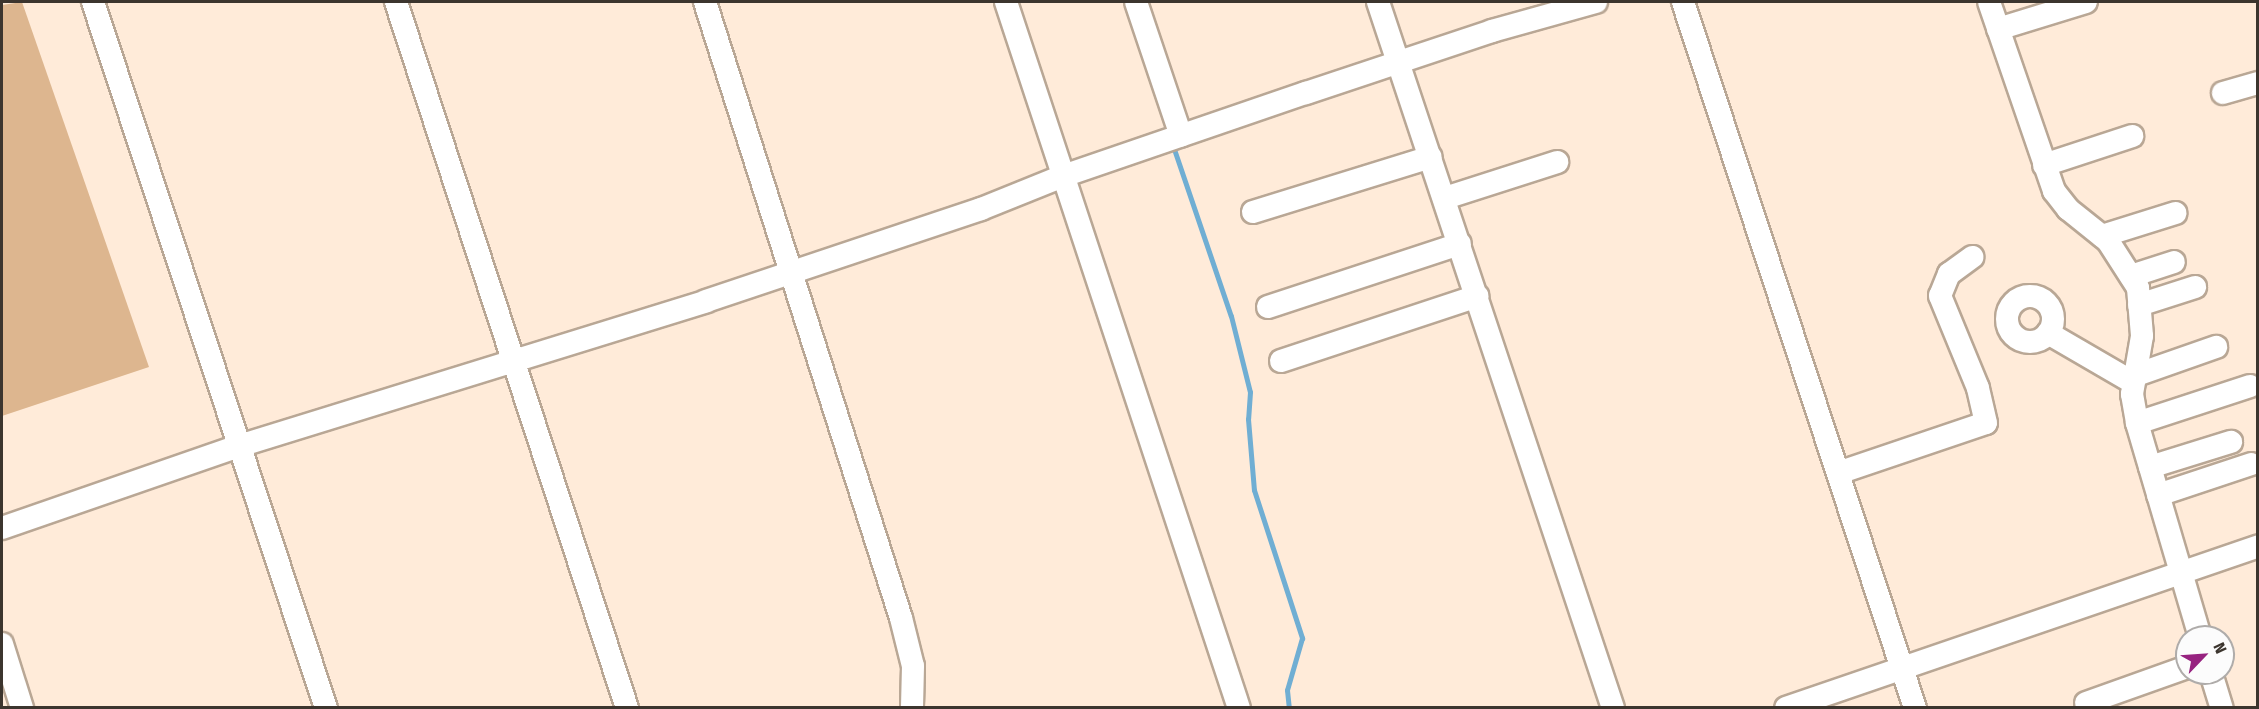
<!DOCTYPE html>
<html>
<head>
<meta charset="utf-8">
<style>
  body { margin:0 }
  #map { position:relative; width:2259px; height:709px; overflow:hidden; background:#ffebd9; font-family:"Fira Sans Condensed",sans-serif }
  div>[style] { position:absolute }
  [style*='--x'] { left:calc(var(--x)*1px); top:calc(var(--y)*1px); width:calc(var(--w)*1px); rotate:calc(var(--a)*1deg) }
  .green>* { inset:0; background:#ddb68f }
  .stream>* { height:5px; margin:-2.5px; padding:0 2.5px; transform-origin:2.5px; border-radius:2.5px; background:#70aed3 }
  .roads { filter:drop-shadow(2px 0 #b9a795) drop-shadow(-2px 0 #b9a795) drop-shadow(0 2px #b9a795) drop-shadow(0 -2px #b9a795) }
  .minor>* { height:22px; margin:-11px; padding:0 11px; transform-origin:11px; border-radius:11px; background:#fff }
  .minor>.ring { margin:-11px; padding:0; box-sizing:content-box; background:none; border:22px solid #fff; border-radius:50% }
  span { translate:-50% -50%; white-space:nowrap; text-align:center; line-height:1.15; -webkit-text-stroke:6px #fcfcfc; paint-order:stroke }
  .frame { position:absolute; inset:0; border:3px solid #3c352e; pointer-events:none }
  .north { position:absolute; left:2175px; top:625px; width:60px; height:60px; box-sizing:border-box; background:#fcfcfc; border:2px solid #afacaa; border-radius:50%; rotate:65deg; font-size:16px; font-weight:700; line-height:24px; text-align:center; color:#3c352e }
  .north::after { content:''; display:block; margin:auto; width:21px; height:27px; background:#972380; clip-path:polygon(50% 0,100% 100%,50% 72%,0 100%) }
</style>
</head>
<body>
<div id="map">
  <div class="green">
    <i style="clip-path:polygon(22px 2px,149px 367px,2px 416px,2px 5px)"></i>
  </div>
  <div class="stream">
    <i style="--x:1174;--y:149;--w:176;--a:71.2"></i>
    <i style="--x:1231;--y:316;--w:78;--a:76"></i>
    <i style="--x:1250;--y:392;--w:27;--a:94"></i>
    <i style="--x:1248;--y:419;--w:71;--a:85.2"></i>
    <i style="--x:1254;--y:490;--w:156;--a:72"></i>
    <i style="--x:1302;--y:638;--w:54;--a:106.1"></i>
    <i style="--x:1287;--y:690;--w:18;--a:84"></i>
  </div>
  <div class="roads">
    <div class="minor">
      <i style="--x:93;--y:2;--w:743;--a:71.74"></i>
      <i style="--x:396;--y:2;--w:743;--a:71.88"></i>
      <i style="--x:705;--y:2;--w:646;--a:72.35"></i>
      <i style="--x:901;--y:618;--w:49;--a:76"></i>
      <i style="--x:913;--y:666;--w:42;--a:91.4"></i>
      <i style="--x:1006;--y:2;--w:743;--a:71.74"></i>
      <i style="--x:1136;--y:2;--w:141;--a:71.4"></i>
      <i style="--x:1378;--y:2;--w:744;--a:71.59"></i>
      <i style="--x:1683;--y:2;--w:743;--a:71.81"></i>
      <i style="--x:1989;--y:2;--w:200;--a:71"></i>
      <i style="--x:2054;--y:191;--w:23;--a:52"></i>
      <i style="--x:2068;--y:209;--w:51;--a:38.7"></i>
      <i style="--x:2108;--y:241;--w:56;--a:57.4"></i>
      <i style="--x:2138;--y:288;--w:48;--a:85.2"></i>
      <i style="--x:2142;--y:336;--w:59;--a:99.8"></i>
      <i style="--x:2132;--y:394;--w:29;--a:80"></i>
      <i style="--x:2137;--y:423;--w:223;--a:73.6"></i>
      <i style="--x:1998;--y:29;--w:92;--a:-17.1"></i>
      <i style="--x:2223;--y:93;--w:36;--a:-16"></i>
      <i style="--x:2044;--y:165;--w:93;--a:-18.2"></i>
      <i style="--x:1445;--y:198;--w:118;--a:-17.8"></i>
      <i style="--x:1253;--y:212;--w:186;--a:-17.2"></i>
      <i style="--x:2102;--y:236;--w:77;--a:-17.3"></i>
      <i style="--x:2131;--y:276;--w:45;--a:-18"></i>
      <i class="ring" style="left:2007px;top:296px;width:24px;height:24px"></i>
      <i style="--x:2139;--y:305;--w:59;--a:-17.8"></i>
      <i style="--x:1268;--y:307;--w:202;--a:-18.2"></i>
      <i style="--x:2048;--y:333;--w:99;--a:30.2"></i>
      <i style="--x:1281;--y:361;--w:207;--a:-18.3"></i>
      <i style="--x:2136;--y:375;--w:85;--a:-19.3"></i>
      <i style="--x:2137;--y:423;--w:119;--a:-18.1"></i>
      <i style="--x:2150;--y:467;--w:85;--a:-17.2"></i>
      <i style="--x:1838;--y:473;--w:156;--a:-18.7"></i>
      <i style="--x:1986;--y:423;--w:36;--a:-103"></i>
      <i style="--x:1978;--y:388;--w:100;--a:-112.4"></i>
      <i style="--x:1940;--y:296;--w:24;--a:-68"></i>
      <i style="--x:1949;--y:274;--w:29;--a:-36"></i>
      <i style="--x:2158;--y:495;--w:98;--a:-18.4"></i>
      <i style="--x:2;--y:528;--w:251;--a:-19.1"></i>
      <i style="--x:239;--y:446;--w:489;--a:-17.2"></i>
      <i style="--x:706;--y:301;--w:290;--a:-18.5"></i>
      <i style="--x:981;--y:209;--w:88;--a:-21.9"></i>
      <i style="--x:1063;--y:176;--w:257;--a:-18.9"></i>
      <i style="--x:1306;--y:93;--w:196;--a:-18.4"></i>
      <i style="--x:1492;--y:31;--w:108;--a:-15.6"></i>
      <i style="--x:2;--y:644;--w:67;--a:72.6"></i>
      <i style="--x:2211;--y:673;--w:37;--a:73"></i>
      <i style="--x:2086;--y:703;--w:107;--a:-19.6"></i>
      <i style="--x:1786;--y:708;--w:499;--a:-18.9"></i>
    </div>
  </div>
  <div class="frame"></div>
  <div class="north">N</div>
</div>
</body>
</html>
